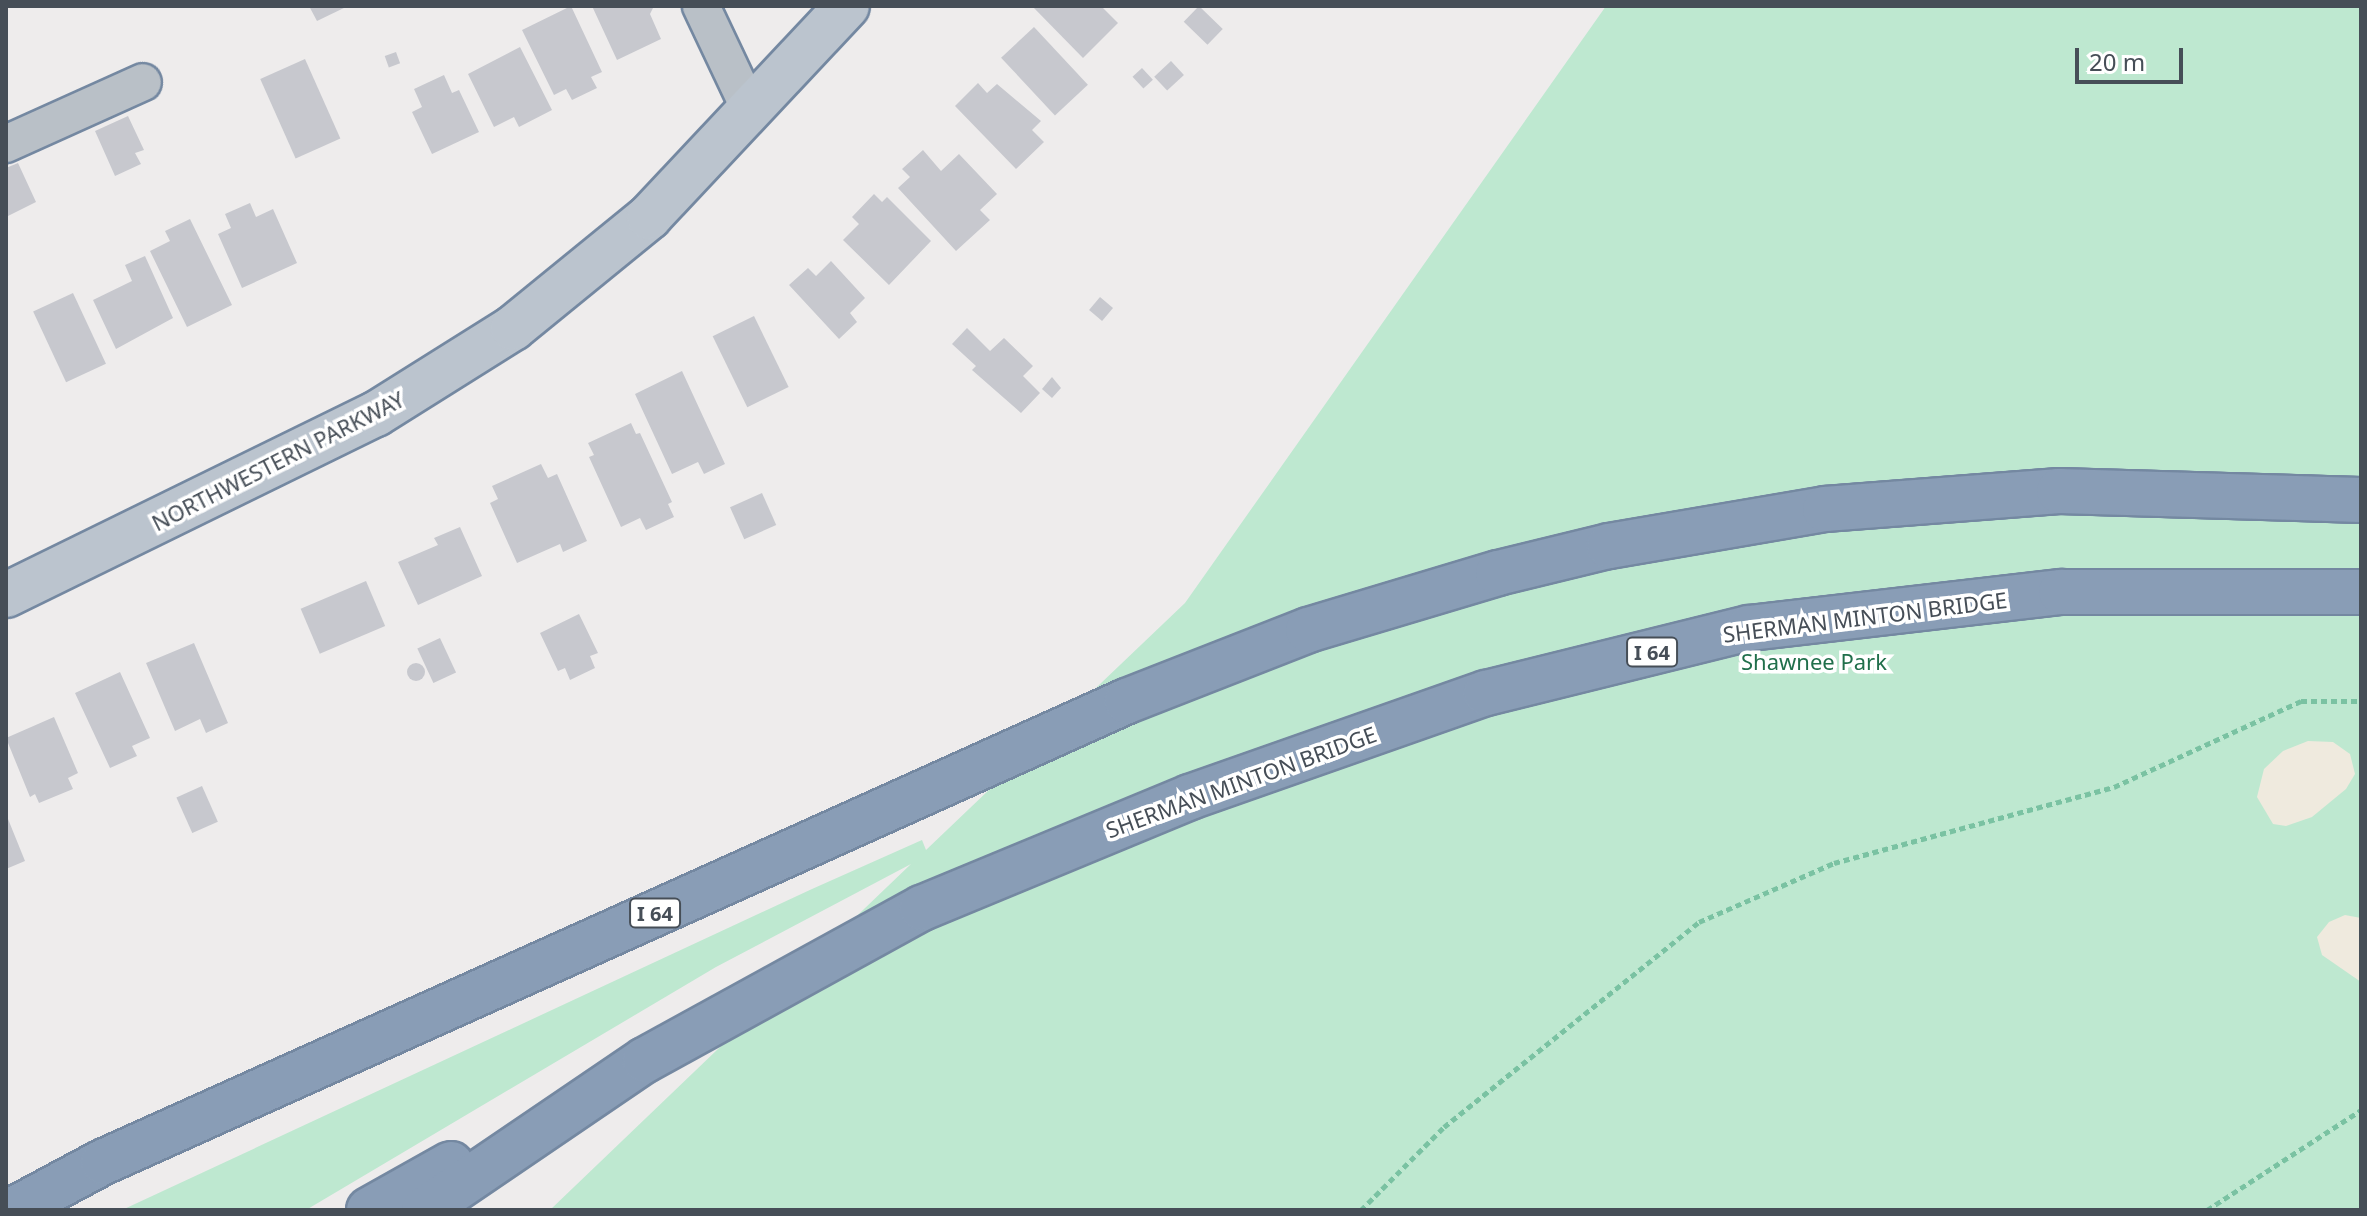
<!DOCTYPE html>
<html>
<head>
<meta charset="utf-8">
<style>
  body { margin:0 }
  #map { position:relative; width:2367px; height:1216px; overflow:hidden; background:#eeecec; font-family:"Noto Sans",sans-serif }
  div>[style] { position:absolute }
  [style*='--x'] { left:calc(var(--x)*1px); top:calc(var(--y)*1px); width:calc(var(--w)*1px); rotate:calc(var(--a)*1deg) }
  .green>* { inset:0; background:#bee8d0 }
  .sand>* { inset:0; background:#efeade }
  .building>* { inset:0; background:#c7c8ce; transform-origin:0 0 }
  .round { border-radius:50% }
  .path>* { height:5px; margin-top:-2.5px; transform-origin:0; background:repeating-linear-gradient(90deg,#7ac2a2 0 6px,transparent 0 10px) }
  .roads { filter:drop-shadow(2px 0 #7488a1) drop-shadow(-2px 0 #7488a1) drop-shadow(0 2px #7488a1) drop-shadow(0 -2px #7488a1) }
  .street>* { height:36px; margin:-18px; padding:0 18px; transform-origin:18px; border-radius:18px; background:#b9c0c7 }
  .secondary>* { height:44px; margin:-22px; padding:0 22px; transform-origin:22px; border-radius:22px; background:#bbc4ce }
  .highway>* { height:44px; margin:-22px; padding:0 22px; transform-origin:22px; border-radius:22px; background:#899db6 }
  span { translate:-50% -50%; white-space:nowrap; text-align:center; line-height:1.15; -webkit-text-stroke:7px #fff; paint-order:stroke }
  .shield-label span { padding:2px 6px; background:#fff; border:2px solid; border-radius:6px; -webkit-text-stroke-width:0 }
  .shield-label { font-size:20px; color:#464e57; font-weight:700 }
  .street-label { font-size:22px; color:#464e57 }
  .park-label { font-size:22px; color:#206f4b }
  .frame { position:absolute; inset:0; border:8px solid #464e57; pointer-events:none }
  .scale { position:absolute; left:2075px; top:48px; width:108px; height:36px; box-sizing:border-box; border:4px solid #464e57; border-top:0; padding-left:10px; font-size:24px; line-height:28px; white-space:nowrap; color:#464e57; -webkit-text-stroke:6px #fff; paint-order:stroke }
</style>
</head>
<body>
<div id="map">
  <div class="green">
    <i style="clip-path:polygon(1606px 6px,2361px 6px,2361px 1210px,550px 1210px,911px 864px,716px 967px,306px 1210px,122px 1210px,812px 889px,922px 840px,926px 850px,1185px 603px)"></i>
  </div>
  <div class="sand">
    <i style="clip-path:polygon(2308px 741px,2333px 742px,2350px 754px,2355px 774px,2346px 789px,2312px 817px,2286px 826px,2273px 824px,2257px 797px,2264px 769px,2283px 751px)"></i>
    <i style="clip-path:polygon(2345px 915px,2361px 918px,2361px 982px,2322px 955px,2317px 937px,2329px 922px)"></i>
  </div>
  <div class="building">
    <i style="clip-path:polygon(309px 6px,348px 6px,317px 21px)"></i>
    <i style="clip-path:polygon(571px 6px,602px 72px,591px 77px,597px 88px,572px 100px,566px 89px,554px 95px,522px 30px)"></i>
    <i style="clip-path:polygon(592px 6px,654px 6px,650px 14px,661px 39px,617px 60px)"></i>
    <i style="clip-path:polygon(1032px 6px,1101px 6px,1118px 23px,1083px 58px)"></i>
    <i style="left:1199px;top:6px;width:33px;height:22px;rotate:44deg"></i>
    <i style="left:1034px;top:27px;width:79px;height:45px;rotate:47deg"></i>
    <i style="clip-path:polygon(520px 47px,552px 110px,519px 127px,514px 117px,494px 127px,468px 74px)"></i>
    <i style="left:396px;top:52px;width:12px;height:12px;rotate:70deg"></i>
    <i style="left:305px;top:59px;width:87px;height:49px;rotate:66deg"></i>
    <i style="left:1171px;top:61px;width:19px;height:23px;rotate:47deg"></i>
    <i style="left:1142px;top:68px;width:16px;height:13px;rotate:47deg"></i>
    <i style="clip-path:polygon(444px 75px,452px 93px,459px 90px,479px 132px,432px 154px,412px 112px,422px 107px,414px 89px)"></i>
    <i style="clip-path:polygon(978px 83px,987px 93px,997px 84px,1041px 121px,1032px 130px,1044px 142px,1016px 169px,955px 106px)"></i>
    <i style="clip-path:polygon(128px 116px,144px 150px,135px 153px,141px 164px,115px 176px,95px 131px)"></i>
    <i style="clip-path:polygon(923px 150px,941px 171px,959px 154px,997px 194px,980px 210px,990px 220px,956px 251px,898px 188px,910px 177px,902px 169px)"></i>
    <i style="clip-path:polygon(18px 163px,36px 202px,6px 217px,6px 168px)"></i>
    <i style="clip-path:polygon(874px 194px,882px 202px,887px 197px,931px 241px,889px 285px,843px 240px,859px 224px,852px 217px)"></i>
    <i style="clip-path:polygon(250px 203px,256px 217px,273px 209px,297px 263px,242px 288px,218px 234px,231px 228px,225px 214px)"></i>
    <i style="clip-path:polygon(190px 219px,232px 305px,187px 327px,150px 251px,170px 241px,165px 231px)"></i>
    <i style="clip-path:polygon(145px 256px,173px 318px,116px 349px,93px 300px,132px 281px,125px 265px)"></i>
    <i style="clip-path:polygon(831px 261px,865px 298px,850px 313px,857px 322px,839px 339px,789px 285px,808px 268px,816px 276px)"></i>
    <i style="left:73px;top:293px;width:78px;height:44px;rotate:65deg"></i>
    <i style="left:1100px;top:297px;width:17px;height:17px;rotate:40deg"></i>
    <i style="left:754px;top:316px;width:79px;height:46px;rotate:64deg"></i>
    <i style="clip-path:polygon(967px 328px,990px 351px,1004px 338px,1033px 366px,1023px 376px,1040px 393px,1021px 413px,972px 370px,976px 366px,952px 344px)"></i>
    <i style="clip-path:polygon(682px 371px,725px 464px,704px 474px,698px 462px,672px 474px,635px 394px)"></i>
    <i style="clip-path:polygon(1052px 377px,1061px 388px,1052px 398px,1042px 389px)"></i>
    <i style="clip-path:polygon(631px 423px,636px 434px,640px 433px,672px 502px,668px 504px,674px 517px,646px 530px,640px 518px,621px 527px,589px 457px,594px 455px,588px 443px)"></i>
    <i style="clip-path:polygon(541px 464px,548px 478px,557px 474px,587px 541px,563px 552px,560px 544px,517px 563px,490px 503px,498px 499px,492px 486px)"></i>
    <i style="left:762px;top:493px;width:35px;height:35px;rotate:66deg"></i>
    <i style="clip-path:polygon(460px 527px,482px 576px,418px 605px,398px 562px,438px 545px,434px 538px)"></i>
    <i style="left:366px;top:581px;width:49px;height:71px;rotate:67deg"></i>
    <i style="clip-path:polygon(579px 614px,598px 653px,590px 656px,595px 668px,570px 680px,565px 668px,558px 671px,540px 633px)"></i>
    <i style="left:440px;top:638px;width:38px;height:25px;rotate:65deg"></i>
    <i style="clip-path:polygon(194px 643px,228px 723px,206px 733px,200px 719px,175px 731px,146px 663px)"></i>
    <i class="round" style="left:407px;top:663px;width:18px;height:18px"></i>
    <i style="clip-path:polygon(120px 672px,150px 738px,132px 746px,137px 756px,110px 768px,75px 693px)"></i>
    <i style="clip-path:polygon(54px 717px,78px 773px,68px 778px,73px 789px,39px 803px,35px 794px,30px 797px,6px 738px)"></i>
    <i style="left:202px;top:786px;width:39px;height:28px;rotate:66deg"></i>
    <i style="clip-path:polygon(6px 814px,25px 861px,6px 869px)"></i>
  </div>
  <div class="path">
    <i style="--x:1361;--y:1210;--w:117;--a:-45"></i>
    <i style="--x:1444;--y:1127;--w:327;--a:-38.8"></i>
    <i style="--x:1699;--y:922;--w:147;--a:-23.6"></i>
    <i style="--x:1834;--y:863;--w:290;--a:-15.2"></i>
    <i style="--x:2114;--y:787;--w:206;--a:-24.7"></i>
    <i style="--x:2301;--y:701;--w:60;--a:0"></i>
    <i style="--x:2207;--y:1210;--w:184;--a:-33"></i>
  </div>
  <div class="roads">
    <div class="street">
      <i style="--x:701;--y:6;--w:117;--a:64.7"></i>
      <i style="--x:6;--y:144;--w:150;--a:-24.3"></i>
    </div>
    <div class="secondary">
      <i style="--x:6;--y:595;--w:412;--a:-26.1"></i>
      <i style="--x:376;--y:414;--w:162;--a:-32.1"></i>
      <i style="--x:513;--y:328;--w:176;--a:-39.2"></i>
      <i style="--x:649;--y:217;--w:289;--a:-46.8"></i>
    </div>
    <div class="highway">
      <i style="--x:13;--y:1210;--w:102;--a:-28.1"></i>
      <i style="--x:103;--y:1162;--w:1123;--a:-24.24"></i>
      <i style="--x:1127;--y:701;--w:194;--a:-21.4"></i>
      <i style="--x:1308;--y:630;--w:198;--a:-16.7"></i>
      <i style="--x:1498;--y:573;--w:114;--a:-13.7"></i>
      <i style="--x:1609;--y:546;--w:219;--a:-9.7"></i>
      <i style="--x:1825;--y:509;--w:235;--a:-4.4"></i>
      <i style="--x:2059;--y:491;--w:302;--a:1.7"></i>
      <i style="--x:369;--y:1210;--w:94;--a:-29.3"></i>
      <i style="--x:424;--y:1210;--w:267;--a:-34.2"></i>
      <i style="--x:645;--y:1060;--w:316;--a:-28.8"></i>
      <i style="--x:922;--y:908;--w:290;--a:-22.5"></i>
      <i style="--x:1190;--y:797;--w:314;--a:-19.4"></i>
      <i style="--x:1486;--y:693;--w:271;--a:-13.9"></i>
      <i style="--x:1749;--y:628;--w:314;--a:-6.6"></i>
      <i style="--x:2061;--y:592;--w:300;--a:0"></i>
    </div>
  </div>
  <div class="shield-label">
    <span style="left:1652px;top:652px">I 64</span>
    <span style="left:655px;top:913px">I 64</span>
  </div>
  <div class="street-label">
    <span style="left:278px;top:461px;rotate:-27deg">NORTHWESTERN PARKWAY</span>
    <span style="left:1865px;top:617px;rotate:-7deg">SHERMAN MINTON BRIDGE</span>
    <span style="left:1241px;top:782px;rotate:-20deg">SHERMAN MINTON BRIDGE</span>
  </div>
  <div class="park-label">
    <span style="left:1814px;top:662px">Shawnee Park</span>
  </div>
  <div class="frame"></div>
  <div class="scale">20 m</div>
</div>
</body>
</html>
